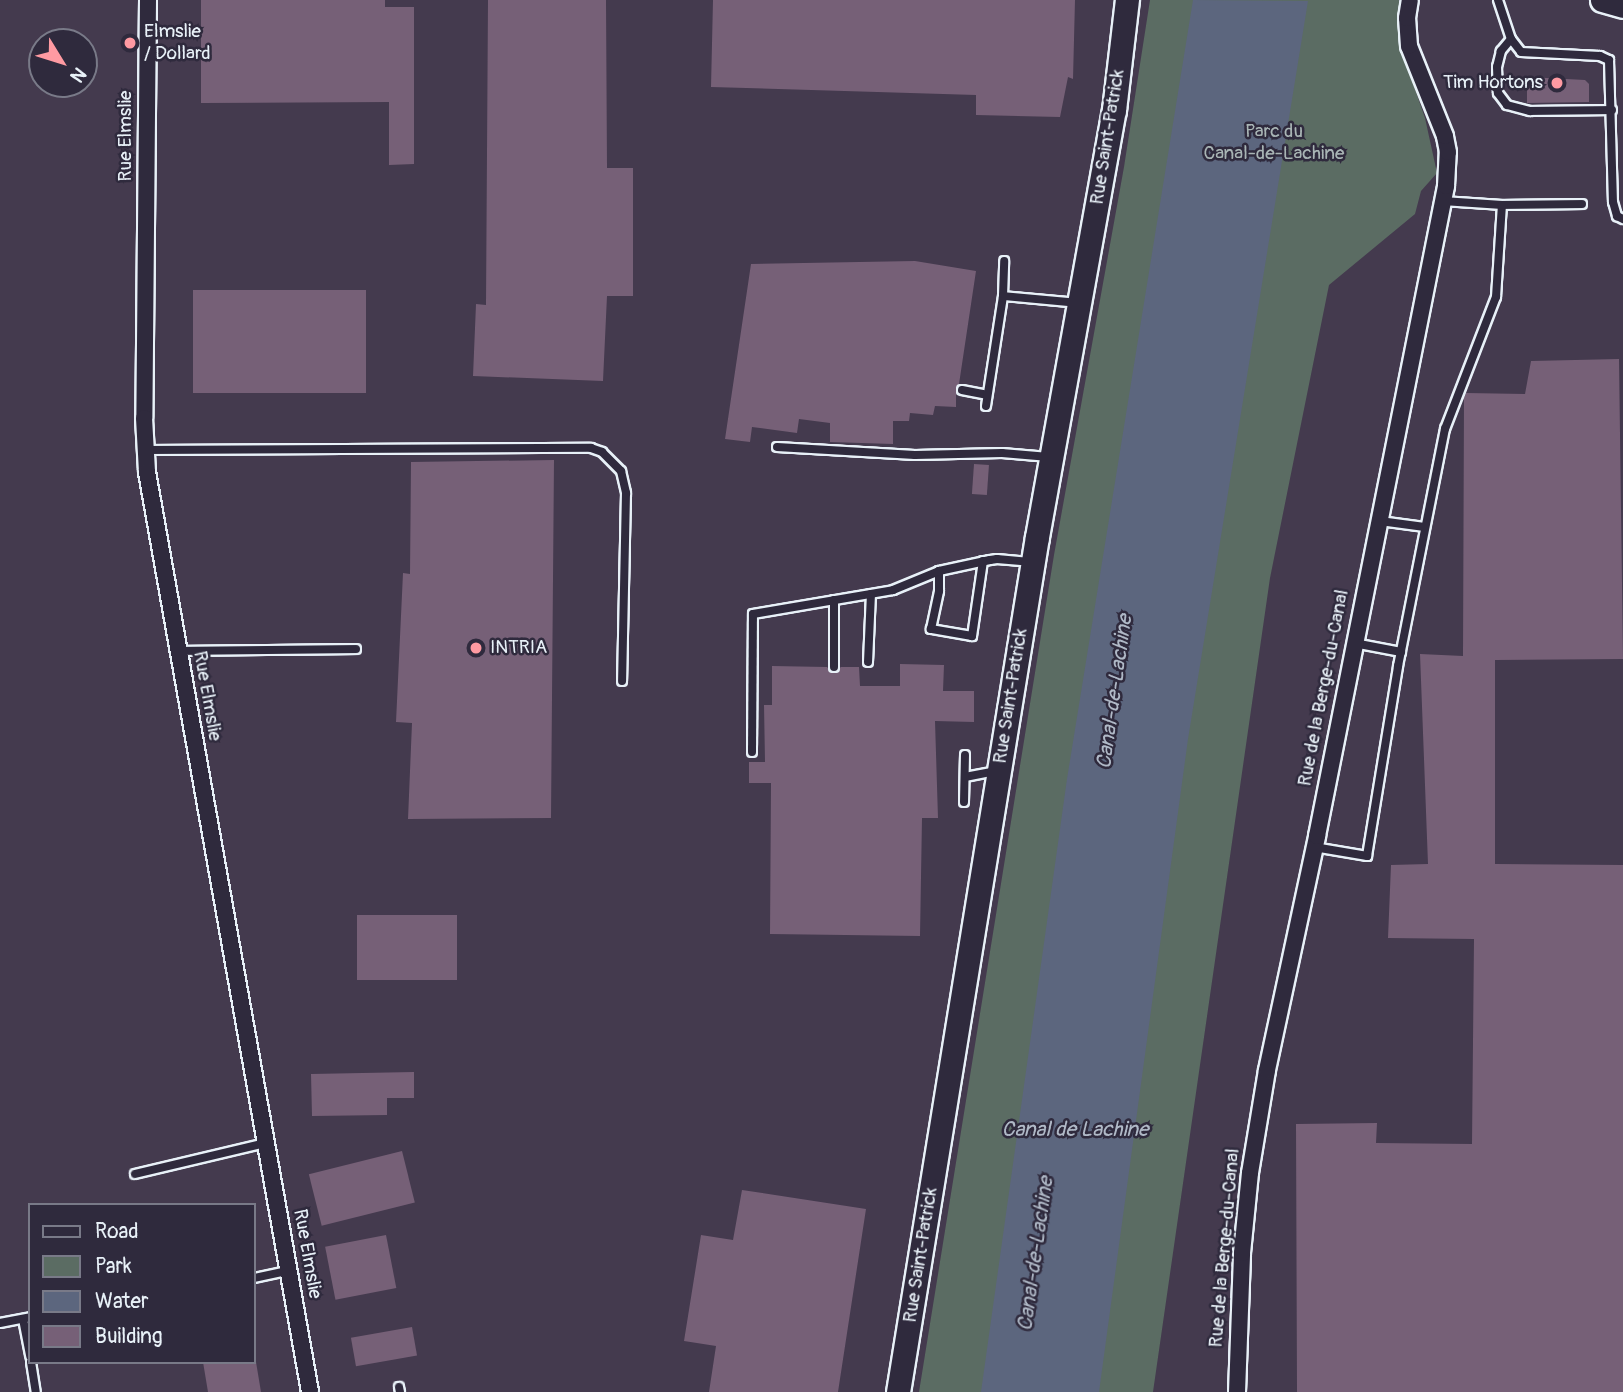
<!DOCTYPE html>
<html>
<head>
<meta charset="utf-8">
<style>
  body { margin:0 }
  #map { position:relative; width:1623px; height:1392px; overflow:hidden; background:#443a4e; font-family:Pangolin,sans-serif }
  div>[style] { position:absolute }
  [style*='--x'] { left:calc(var(--x)*1px); top:calc(var(--y)*1px); width:calc(var(--w)*1px); rotate:calc(var(--a)*1deg) }
  .green>* { inset:0; background:#5b6c63 }
  .water>* { inset:0; background:#5c667e }
  .building>* { inset:0; background:#766077; transform-origin:0 0 }
  .roads { filter:drop-shadow(2px 0 #e8f1f8) drop-shadow(-2px 0 #e8f1f8) drop-shadow(0 2px #e8f1f8) drop-shadow(0 -2px #e8f1f8) }
  .lane>* { height:8px; margin:-4px; padding:0 4px; transform-origin:4px; border-radius:4px; background:#2f2a3d }
  .street>* { height:16px; margin:-8px; padding:0 8px; transform-origin:8px; border-radius:8px; background:#2f2a3d }
  .secondary>* { height:23px; margin:-11.5px; padding:0 11.5px; transform-origin:11.5px; border-radius:11.5px; background:#2f2a3d }
  .dots>* { width:19px; height:19px; translate:-50% -50%; box-sizing:border-box; border:4px solid #2f2a3d; border-radius:50% }
  span { translate:-50% -50%; white-space:nowrap; text-align:center; line-height:1.15; -webkit-text-stroke:5px #2f2a3d; paint-order:stroke }
  .poi-label { font-size:19px; color:#e8f1f8 }
  .left { translate:0 -50%; text-align:left }
  .right { translate:-100% -50%; text-align:right }
  .park-label { font-size:19px; color:#a9b5b5 }
  .street-label { font-size:19px; color:#e8f1f8 }
  .water-label { font-size:21px; color:#b0b9c7; font-style:italic }
  .legend { position:absolute; left:28px; top:1203px; width:228px; height:161px; box-sizing:border-box; background:#2f2a3d; border:2px solid #797a88; margin:0; padding:9px 12px; list-style:none; font-size:21px; color:#e8f1f8 }
  .legend li { display:flex; align-items:center; gap:14px; height:35px }
  .legend b { width:35px; border:2px solid #797a88 }
  .north { position:absolute; left:28px; top:28px; width:70px; height:70px; box-sizing:border-box; background:#2f2a3d; border:2px solid #797a88; border-radius:50%; rotate:128deg; font-size:19px; font-weight:700; line-height:28px; text-align:center; color:#e8f1f8 }
  .north::after { content:''; display:block; margin:auto; width:24px; height:32px; background:#ff9aa2; clip-path:polygon(50% 0,100% 100%,50% 72%,0 100%) }
</style>
</head>
<body>
<div id="map">
  <div class="green">
    <i style="clip-path:polygon(1150px 0,1399px 0,1400px 46px,1425px 118px,1437px 173px,1421px 191px,1415px 214px,1329px 285px,1270px 578px,1153px 1392px,919px 1392px,1054px 555px,1124px 167px)"></i>
  </div>
  <div class="water">
    <i style="clip-path:polygon(1193px 0,1308px 1px,1188px 739px,1099px 1392px,981px 1392px,1067px 779px)"></i>
  </div>
  <div class="building">
    <i style="clip-path:polygon(201px 0,385px 0,385px 7px,414px 7px,414px 164px,389px 165px,389px 102px,201px 103px)"></i>
    <i style="clip-path:polygon(488px 0,606px 0,607px 168px,633px 168px,633px 296px,607px 296px,603px 381px,473px 376px,476px 304px,486px 305px)"></i>
    <i style="clip-path:polygon(713px 0,1075px 0,1073px 79px,1068px 77px,1060px 117px,976px 115px,976px 95px,711px 87px)"></i>
    <i style="clip-path:polygon(1527px 77px,1585px 80px,1589px 84px,1589px 102px,1527px 103px)"></i>
    <i style="clip-path:polygon(915px 261px,976px 271px,959px 384px,956px 389px,956px 407px,935px 406px,933px 415px,910px 413px,909px 421px,893px 421px,893px 444px,830px 442px,830px 423px,799px 419px,797px 433px,752px 427px,750px 442px,725px 439px,751px 264px)"></i>
    <i style="left:193px;top:290px;width:173px;height:103px"></i>
    <i style="clip-path:polygon(1619px 359px,1623px 659px,1495px 660px,1495px 864px,1623px 865px,1623px 1392px,1297px 1392px,1296px 1124px,1377px 1123px,1376px 1143px,1472px 1144px,1474px 939px,1388px 938px,1391px 865px,1428px 864px,1420px 654px,1463px 656px,1464px 398px,1466px 393px,1525px 394px,1531px 361px)"></i>
    <i style="clip-path:polygon(554px 460px,551px 818px,408px 819px,412px 723px,396px 722px,403px 573px,410px 574px,411px 462px)"></i>
    <i style="left:974px;top:464px;width:15px;height:30px;rotate:4deg"></i>
    <i style="clip-path:polygon(900px 664px,944px 665px,943px 691px,974px 691px,974px 722px,935px 721px,938px 818px,922px 818px,920px 936px,770px 934px,771px 783px,749px 783px,749px 762px,765px 762px,764px 705px,772px 705px,772px 666px,827px 667px,833px 673px,841px 667px,859px 667px,860px 686px,900px 686px)"></i>
    <i style="left:457px;top:915px;width:65px;height:100px;rotate:90deg"></i>
    <i style="clip-path:polygon(414px 1072px,414px 1098px,387px 1098px,387px 1115px,312px 1116px,311px 1074px)"></i>
    <i style="left:402px;top:1151px;width:53px;height:96px;rotate:76deg"></i>
    <i style="clip-path:polygon(742px 1190px,866px 1209px,838px 1392px,709px 1392px,716px 1346px,684px 1341px,701px 1235px,733px 1240px)"></i>
    <i style="left:386px;top:1235px;width:54px;height:62px;rotate:79deg"></i>
    <i style="left:412px;top:1327px;width:29px;height:62px;rotate:80deg"></i>
    <i style="clip-path:polygon(203px 1362px,256px 1362px,261px 1392px,208px 1392px)"></i>
  </div>
  <div class="roads">
    <div class="lane">
      <i style="--x:1498;--y:0;--w:41;--a:71.6"></i>
      <i style="--x:1511;--y:39;--w:16;--a:52"></i>
      <i style="--x:1521;--y:52;--w:79;--a:2.9"></i>
      <i style="--x:1600;--y:56;--w:10;--a:24"></i>
      <i style="--x:1609;--y:60;--w:142;--a:88.4"></i>
      <i style="--x:1613;--y:202;--w:15;--a:74"></i>
      <i style="--x:1617;--y:216;--w:7;--a:27"></i>
      <i style="--x:1511;--y:39;--w:16;--a:130"></i>
      <i style="--x:1501;--y:51;--w:16;--a:104"></i>
      <i style="--x:1497;--y:67;--w:26;--a:88"></i>
      <i style="--x:1498;--y:93;--w:15;--a:53"></i>
      <i style="--x:1507;--y:105;--w:24;--a:15"></i>
      <i style="--x:1530;--y:111;--w:82;--a:-0.7"></i>
      <i style="--x:1443;--y:201;--w:59;--a:3.9"></i>
      <i style="--x:1003;--y:296;--w:35;--a:-88"></i>
      <i style="--x:962;--y:390;--w:25;--a:11"></i>
      <i style="--x:986;--y:406;--w:111;--a:-81.2"></i>
      <i style="--x:1003;--y:296;--w:75;--a:5.3"></i>
      <i style="--x:777;--y:447;--w:138;--a:3.3"></i>
      <i style="--x:915;--y:455;--w:87;--a:-1.3"></i>
      <i style="--x:1002;--y:453;--w:47;--a:4.9"></i>
      <i style="--x:145;--y:450;--w:446;--a:-0.3"></i>
      <i style="--x:591;--y:448;--w:12;--a:20"></i>
      <i style="--x:602;--y:452;--w:27;--a:45"></i>
      <i style="--x:621;--y:471;--w:23;--a:77"></i>
      <i style="--x:626;--y:493;--w:188;--a:91.2"></i>
      <i style="--x:1380;--y:521;--w:45;--a:7.6"></i>
      <i style="--x:983;--y:561;--w:76;--a:98.3"></i>
      <i style="--x:972;--y:636;--w:42;--a:-170.3"></i>
      <i style="--x:931;--y:629;--w:39;--a:-78"></i>
      <i style="--x:939;--y:591;--w:20;--a:-90"></i>
      <i style="--x:939;--y:571;--w:52;--a:-12.2"></i>
      <i style="--x:990;--y:560;--w:7;--a:-8"></i>
      <i style="--x:997;--y:559;--w:33;--a:5"></i>
      <i style="--x:1354;--y:643;--w:48;--a:10.8"></i>
      <i style="--x:178;--y:651;--w:178;--a:-0.6"></i>
      <i style="--x:868;--y:662;--w:68;--a:-87.5"></i>
      <i style="--x:834;--y:667;--w:67;--a:-90"></i>
      <i style="--x:752;--y:752;--w:138;--a:-89.6"></i>
      <i style="--x:753;--y:614;--w:142;--a:-9.7"></i>
      <i style="--x:893;--y:590;--w:50;--a:-22.4"></i>
      <i style="--x:965;--y:777;--w:31;--a:-11"></i>
      <i style="--x:964;--y:802;--w:47;--a:-88.8"></i>
      <i style="--x:1314;--y:847;--w:54;--a:9.6"></i>
      <i style="--x:1367;--y:856;--w:193;--a:-80.7"></i>
      <i style="--x:1398;--y:666;--w:242;--a:-78.8"></i>
      <i style="--x:1445;--y:429;--w:142;--a:-68.9"></i>
      <i style="--x:1496;--y:297;--w:92;--a:-86.3"></i>
      <i style="--x:1502;--y:205;--w:80;--a:-0.7"></i>
      <i style="--x:135;--y:1174;--w:134;--a:-13.4"></i>
      <i style="--x:254;--y:1278;--w:35;--a:-12"></i>
      <i style="--x:23;--y:1319;--w:38;--a:79"></i>
      <i style="--x:0;--y:1323;--w:31;--a:-11"></i>
      <i style="--x:31;--y:1362;--w:30;--a:81"></i>
      <i style="--x:399;--y:1387;--w:5;--a:79"></i>
    </div>
    <div class="street">
      <i style="--x:148;--y:0;--w:418;--a:90.5"></i>
      <i style="--x:144;--y:418;--w:54;--a:86.8"></i>
      <i style="--x:147;--y:472;--w:934;--a:79.95"></i>
      <i style="--x:1237;--y:1392;--w:139;--a:-87.9"></i>
      <i style="--x:1242;--y:1253;--w:80;--a:-84.3"></i>
      <i style="--x:1250;--y:1173;--w:104;--a:-80.6"></i>
      <i style="--x:1267;--y:1070;--w:239;--a:-77.9"></i>
      <i style="--x:1317;--y:836;--w:663;--a:-78.77"></i>
      <i style="--x:1446;--y:186;--w:34;--a:-87"></i>
      <i style="--x:1448;--y:152;--w:16;--a:-101"></i>
      <i style="--x:1445;--y:136;--w:97;--a:-111.8"></i>
      <i style="--x:1409;--y:46;--w:28;--a:-94"></i>
      <i style="--x:1407;--y:18;--w:18;--a:-81"></i>
    </div>
    <div class="secondary">
      <i style="--x:1602;--y:0;--w:22;--a:16"></i>
      <i style="--x:898;--y:1392;--w:866;--a:-80.77"></i>
      <i style="--x:1037;--y:537;--w:434;--a:-79.8"></i>
      <i style="--x:1114;--y:110;--w:111;--a:-83.3"></i>
    </div>
  </div>
  <div class="dots">
    <i style="left:130px;top:43px;background:#ff9aa2"></i>
    <i style="left:1557px;top:83px;background:#ff9aa2"></i>
    <i style="left:476px;top:648px;background:#ff9aa2"></i>
  </div>
  <div class="poi-label">
    <span class="left" style="left:144px;top:43px">Elmslie<br>/ Dollard</span>
    <span class="right" style="left:1543px;top:83px">Tim Hortons</span>
    <span class="left" style="left:490px;top:648px">INTRIA</span>
  </div>
  <div class="park-label">
    <span style="left:1274px;top:143px">Parc du<br>Canal-de-Lachine</span>
  </div>
  <div class="street-label">
    <span style="left:126px;top:136px;rotate:-90deg">Rue Elmslie</span>
    <span style="left:1108px;top:137px;rotate:-81deg">Rue Saint-Patrick</span>
    <span style="left:1324px;top:688px;rotate:-79deg">Rue de la Berge-du-Canal</span>
    <span style="left:207px;top:696px;rotate:80deg">Rue Elmslie</span>
    <span style="left:1011px;top:696px;rotate:-81deg">Rue Saint-Patrick</span>
    <span style="left:1225px;top:1248px;rotate:-85deg">Rue de la Berge-du-Canal</span>
    <span style="left:307px;top:1254px;rotate:80deg">Rue Elmslie</span>
    <span style="left:921px;top:1255px;rotate:-81deg">Rue Saint-Patrick</span>
  </div>
  <div class="water-label">
    <span style="left:1115px;top:692px;rotate:-82deg">Canal-de-Lachine</span>
    <span style="left:1075px;top:1130px">Canal de Lachine</span>
    <span style="left:1036px;top:1254px;rotate:-82deg">Canal-de-Lachine</span>
  </div>
  <ul class="legend">
  <li><b style="height:9px;background:#2f2a3d"></b>Road</li>
  <li><b style="height:19px;background:#5b6c63"></b>Park</li>
  <li><b style="height:19px;background:#5c667e"></b>Water</li>
  <li><b style="height:19px;background:#766077"></b>Building</li>
  </ul>
  <div class="north">N</div>
</div>
</body>
</html>
